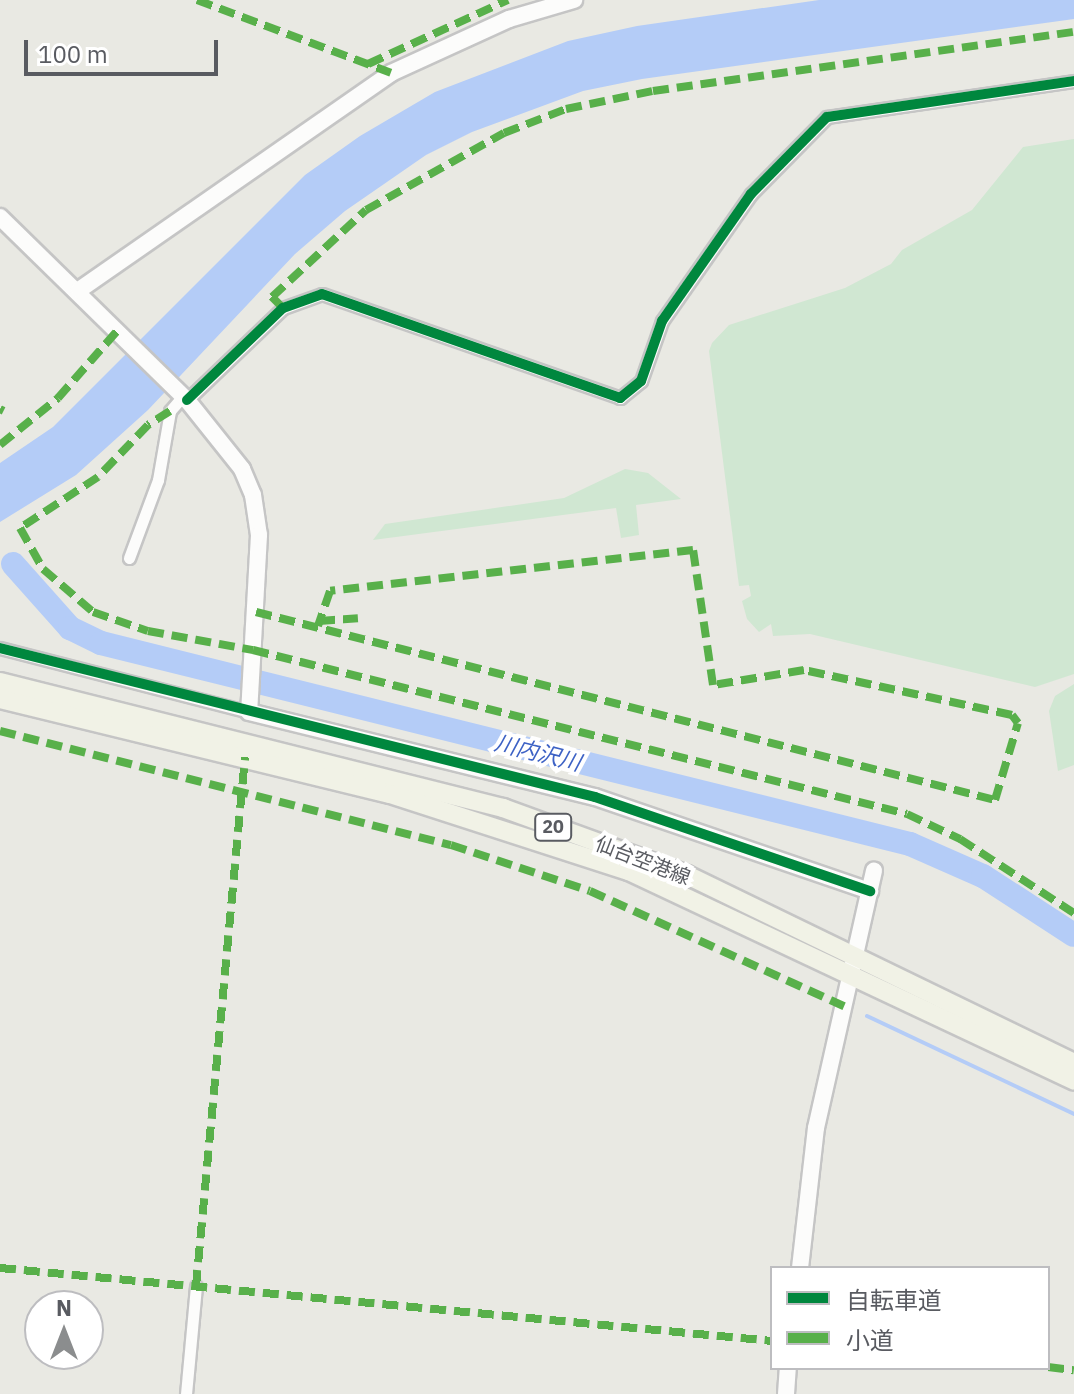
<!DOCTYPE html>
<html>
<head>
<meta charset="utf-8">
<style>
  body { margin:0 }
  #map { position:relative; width:1074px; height:1394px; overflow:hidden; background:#e9e9e3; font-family:"IBM Plex Sans","Noto Sans JP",sans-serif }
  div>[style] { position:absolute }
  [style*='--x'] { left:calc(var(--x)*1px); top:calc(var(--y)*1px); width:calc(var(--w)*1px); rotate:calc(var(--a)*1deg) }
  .green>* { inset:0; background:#d0e7d2 }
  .water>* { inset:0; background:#b4ccf7 }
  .stream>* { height:4px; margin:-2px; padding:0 2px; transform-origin:2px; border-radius:2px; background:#b4ccf7 }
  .river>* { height:24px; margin:-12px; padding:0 12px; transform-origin:12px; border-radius:12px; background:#b4ccf7 }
  .roads { filter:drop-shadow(2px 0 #c5c5c5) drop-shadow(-2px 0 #c5c5c5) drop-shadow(0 2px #c5c5c5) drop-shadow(0 -2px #c5c5c5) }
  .street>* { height:11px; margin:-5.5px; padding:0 5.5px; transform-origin:5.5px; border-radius:5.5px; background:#fcfcfb }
  .secondary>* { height:16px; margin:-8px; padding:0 8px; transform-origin:8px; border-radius:8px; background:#fcfcfb }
  .primary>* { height:18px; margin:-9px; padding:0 9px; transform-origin:9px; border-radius:9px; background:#f1f2e6 }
  .quiet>* { height:8px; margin-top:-4px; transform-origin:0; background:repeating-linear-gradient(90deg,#58b04a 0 16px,transparent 0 24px) }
  .cycleway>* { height:10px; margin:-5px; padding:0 5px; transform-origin:5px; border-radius:5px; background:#00873e }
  span { translate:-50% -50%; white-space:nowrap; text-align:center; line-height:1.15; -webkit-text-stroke:8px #fff; paint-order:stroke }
  .shield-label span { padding:2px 6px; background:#fff; border:2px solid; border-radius:6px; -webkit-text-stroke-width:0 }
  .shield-label { font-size:18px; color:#595b61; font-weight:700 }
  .street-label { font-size:20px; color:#595b61 }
  .water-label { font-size:22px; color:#3d62c5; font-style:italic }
  .legend { position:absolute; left:770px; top:1266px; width:280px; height:104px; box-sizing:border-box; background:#fff; border:2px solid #bdbdc0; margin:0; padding:10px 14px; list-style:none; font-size:24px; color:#595b61 }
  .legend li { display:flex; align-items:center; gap:16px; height:40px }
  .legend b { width:40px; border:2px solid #bdbdc0 }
  .north { position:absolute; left:24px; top:1290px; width:80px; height:80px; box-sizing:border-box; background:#fff; border:2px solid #bdbdc0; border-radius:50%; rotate:0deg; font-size:22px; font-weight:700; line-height:32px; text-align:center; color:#595b61 }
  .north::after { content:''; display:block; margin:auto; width:28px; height:36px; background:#8b8d8e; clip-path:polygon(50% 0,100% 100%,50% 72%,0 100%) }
  .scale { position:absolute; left:24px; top:40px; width:194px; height:36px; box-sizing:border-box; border:4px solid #595b61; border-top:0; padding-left:10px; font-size:24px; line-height:28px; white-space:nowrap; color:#595b61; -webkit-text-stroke:6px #fff; paint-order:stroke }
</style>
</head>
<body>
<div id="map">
  <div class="green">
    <i style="clip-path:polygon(1074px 139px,1074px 674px,1035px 687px,810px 634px,773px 636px,771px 624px,759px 632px,747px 619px,742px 601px,751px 596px,749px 585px,739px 586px,709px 351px,712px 343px,729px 325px,845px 288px,891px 264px,902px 250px,972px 210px,1023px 147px)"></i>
    <i style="clip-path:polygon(625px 469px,648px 473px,681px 499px,636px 505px,639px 535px,621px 538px,616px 508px,373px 540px,385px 524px,564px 498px)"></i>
    <i style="clip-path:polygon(1074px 684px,1074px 765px,1058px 771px,1049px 711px,1055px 696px)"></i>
  </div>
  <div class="water">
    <i style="clip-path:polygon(819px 0,1074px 0,1074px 19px,642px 79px,583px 91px,472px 132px,426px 155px,345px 211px,295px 254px,148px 410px,76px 475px,0 522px,0 463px,53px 427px,305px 175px,360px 136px,435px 92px,568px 41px,637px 26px)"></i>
  </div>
  <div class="stream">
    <i style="--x:867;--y:1016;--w:229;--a:25.3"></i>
  </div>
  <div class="river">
    <i style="--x:13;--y:564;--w:86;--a:48.3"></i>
    <i style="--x:70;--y:628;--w:34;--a:26"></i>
    <i style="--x:101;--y:643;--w:834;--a:13.95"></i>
    <i style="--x:910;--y:844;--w:80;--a:23.7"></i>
    <i style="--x:983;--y:876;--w:108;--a:33"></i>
  </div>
  <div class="roads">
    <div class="street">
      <i style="--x:187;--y:400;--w:133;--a:-43.8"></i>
      <i style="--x:283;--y:308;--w:41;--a:-19.7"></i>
      <i style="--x:322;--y:294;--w:316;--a:19.2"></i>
      <i style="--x:620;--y:398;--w:27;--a:-39"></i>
      <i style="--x:641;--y:381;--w:64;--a:-70.7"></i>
      <i style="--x:662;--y:321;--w:155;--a:-55"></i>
      <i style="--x:751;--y:194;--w:108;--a:-45.4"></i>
      <i style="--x:827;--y:117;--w:250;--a:-8.3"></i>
      <i style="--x:129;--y:558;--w:83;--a:-69.6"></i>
      <i style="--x:158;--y:480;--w:70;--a:-80.1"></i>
      <i style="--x:170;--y:411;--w:20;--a:-49"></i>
      <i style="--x:0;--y:648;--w:257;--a:14.4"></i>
      <i style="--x:186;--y:1394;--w:108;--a:-84.7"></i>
    </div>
    <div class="secondary">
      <i style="--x:0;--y:217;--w:262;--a:44.4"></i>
      <i style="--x:187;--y:400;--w:88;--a:51.4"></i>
      <i style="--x:242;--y:469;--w:28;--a:67"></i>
      <i style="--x:253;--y:495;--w:40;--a:81.5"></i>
      <i style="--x:259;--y:535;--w:177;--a:93.2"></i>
      <i style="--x:249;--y:712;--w:356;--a:13.8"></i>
      <i style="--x:595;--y:797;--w:291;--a:18.9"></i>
      <i style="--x:79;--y:290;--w:380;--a:-34.8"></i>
      <i style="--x:391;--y:73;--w:130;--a:-24.6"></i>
      <i style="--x:509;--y:19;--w:68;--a:-16.3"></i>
      <i style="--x:800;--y:1268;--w:141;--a:-83.5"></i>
      <i style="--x:816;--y:1128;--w:264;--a:-77.3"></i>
      <i style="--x:786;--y:1394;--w:26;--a:-86"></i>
    </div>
    <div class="primary">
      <i style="--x:0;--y:682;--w:519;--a:14.06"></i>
      <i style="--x:503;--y:808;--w:196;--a:20"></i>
      <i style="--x:687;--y:875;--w:430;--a:25.9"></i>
      <i style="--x:0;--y:699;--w:401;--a:13.7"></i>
      <i style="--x:390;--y:794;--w:251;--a:17.9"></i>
      <i style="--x:629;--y:871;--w:492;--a:25.2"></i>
    </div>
  </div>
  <div class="quiet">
    <i style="--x:197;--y:0;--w:207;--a:20.6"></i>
    <i style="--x:368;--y:64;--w:154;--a:-24.6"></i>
    <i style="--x:283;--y:308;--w:16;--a:-135"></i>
    <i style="--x:272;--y:297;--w:128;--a:-42.8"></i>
    <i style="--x:366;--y:210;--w:158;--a:-29.2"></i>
    <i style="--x:504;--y:133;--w:66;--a:-21.2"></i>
    <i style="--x:566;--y:109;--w:89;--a:-11.7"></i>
    <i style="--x:653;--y:91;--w:425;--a:-8"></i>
    <i style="--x:0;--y:409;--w:4;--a:27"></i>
    <i style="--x:170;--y:411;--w:26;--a:148"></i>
    <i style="--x:148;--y:425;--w:72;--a:133.9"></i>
    <i style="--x:98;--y:477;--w:93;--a:146.8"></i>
    <i style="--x:20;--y:528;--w:47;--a:60.7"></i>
    <i style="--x:43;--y:569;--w:66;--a:40.7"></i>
    <i style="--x:93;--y:612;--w:58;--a:19.1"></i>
    <i style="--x:148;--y:631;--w:107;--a:10.3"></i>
    <i style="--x:253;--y:650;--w:674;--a:14.08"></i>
    <i style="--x:907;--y:814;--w:59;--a:25.3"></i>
    <i style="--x:960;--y:839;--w:136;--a:33"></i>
    <i style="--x:0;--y:445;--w:75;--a:-39"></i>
    <i style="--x:58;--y:398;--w:89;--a:-48.6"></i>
    <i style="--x:256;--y:612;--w:763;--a:14.27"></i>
    <i style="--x:995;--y:800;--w:80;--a:-73.4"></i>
    <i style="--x:1018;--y:723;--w:10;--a:-127"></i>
    <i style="--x:1012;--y:715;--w:213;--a:-167.8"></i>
    <i style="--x:804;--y:670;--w:92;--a:170.6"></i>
    <i style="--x:713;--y:685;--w:136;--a:-98.4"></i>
    <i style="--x:693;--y:550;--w:365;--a:173.6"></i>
    <i style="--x:330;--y:591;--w:37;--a:109"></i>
    <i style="--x:319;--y:621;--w:39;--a:-4"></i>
    <i style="--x:0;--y:731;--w:465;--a:14.2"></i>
    <i style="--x:451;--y:845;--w:146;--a:18.3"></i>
    <i style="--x:590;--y:891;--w:279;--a:24.4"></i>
    <i style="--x:0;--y:1268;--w:775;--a:5.4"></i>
    <i style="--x:196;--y:1286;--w:531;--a:-84.71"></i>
    <i style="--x:1048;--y:1367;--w:26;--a:7"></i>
  </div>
  <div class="cycleway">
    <i style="--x:187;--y:400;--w:133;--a:-43.8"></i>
    <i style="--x:283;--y:308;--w:41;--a:-19.7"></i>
    <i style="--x:322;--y:294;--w:316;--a:19.2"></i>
    <i style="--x:620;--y:398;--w:27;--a:-39"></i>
    <i style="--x:641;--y:381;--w:64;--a:-70.7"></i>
    <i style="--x:662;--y:321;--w:155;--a:-55"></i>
    <i style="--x:751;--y:194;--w:108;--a:-45.4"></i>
    <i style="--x:827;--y:117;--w:250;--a:-8.3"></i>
    <i style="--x:0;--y:648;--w:613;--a:14.06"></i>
    <i style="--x:595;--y:797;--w:291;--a:18.9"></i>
  </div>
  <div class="shield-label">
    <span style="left:553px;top:827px">20</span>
  </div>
  <div class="street-label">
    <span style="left:643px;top:860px;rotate:21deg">仙台空港線</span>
  </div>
  <div class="water-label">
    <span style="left:538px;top:752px;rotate:14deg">川内沢川</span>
  </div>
  <ul class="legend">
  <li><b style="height:10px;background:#00873e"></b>自転車道</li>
  <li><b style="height:10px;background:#58b04a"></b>小道</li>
  </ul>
  <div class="north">N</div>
  <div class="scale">100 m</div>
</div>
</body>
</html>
